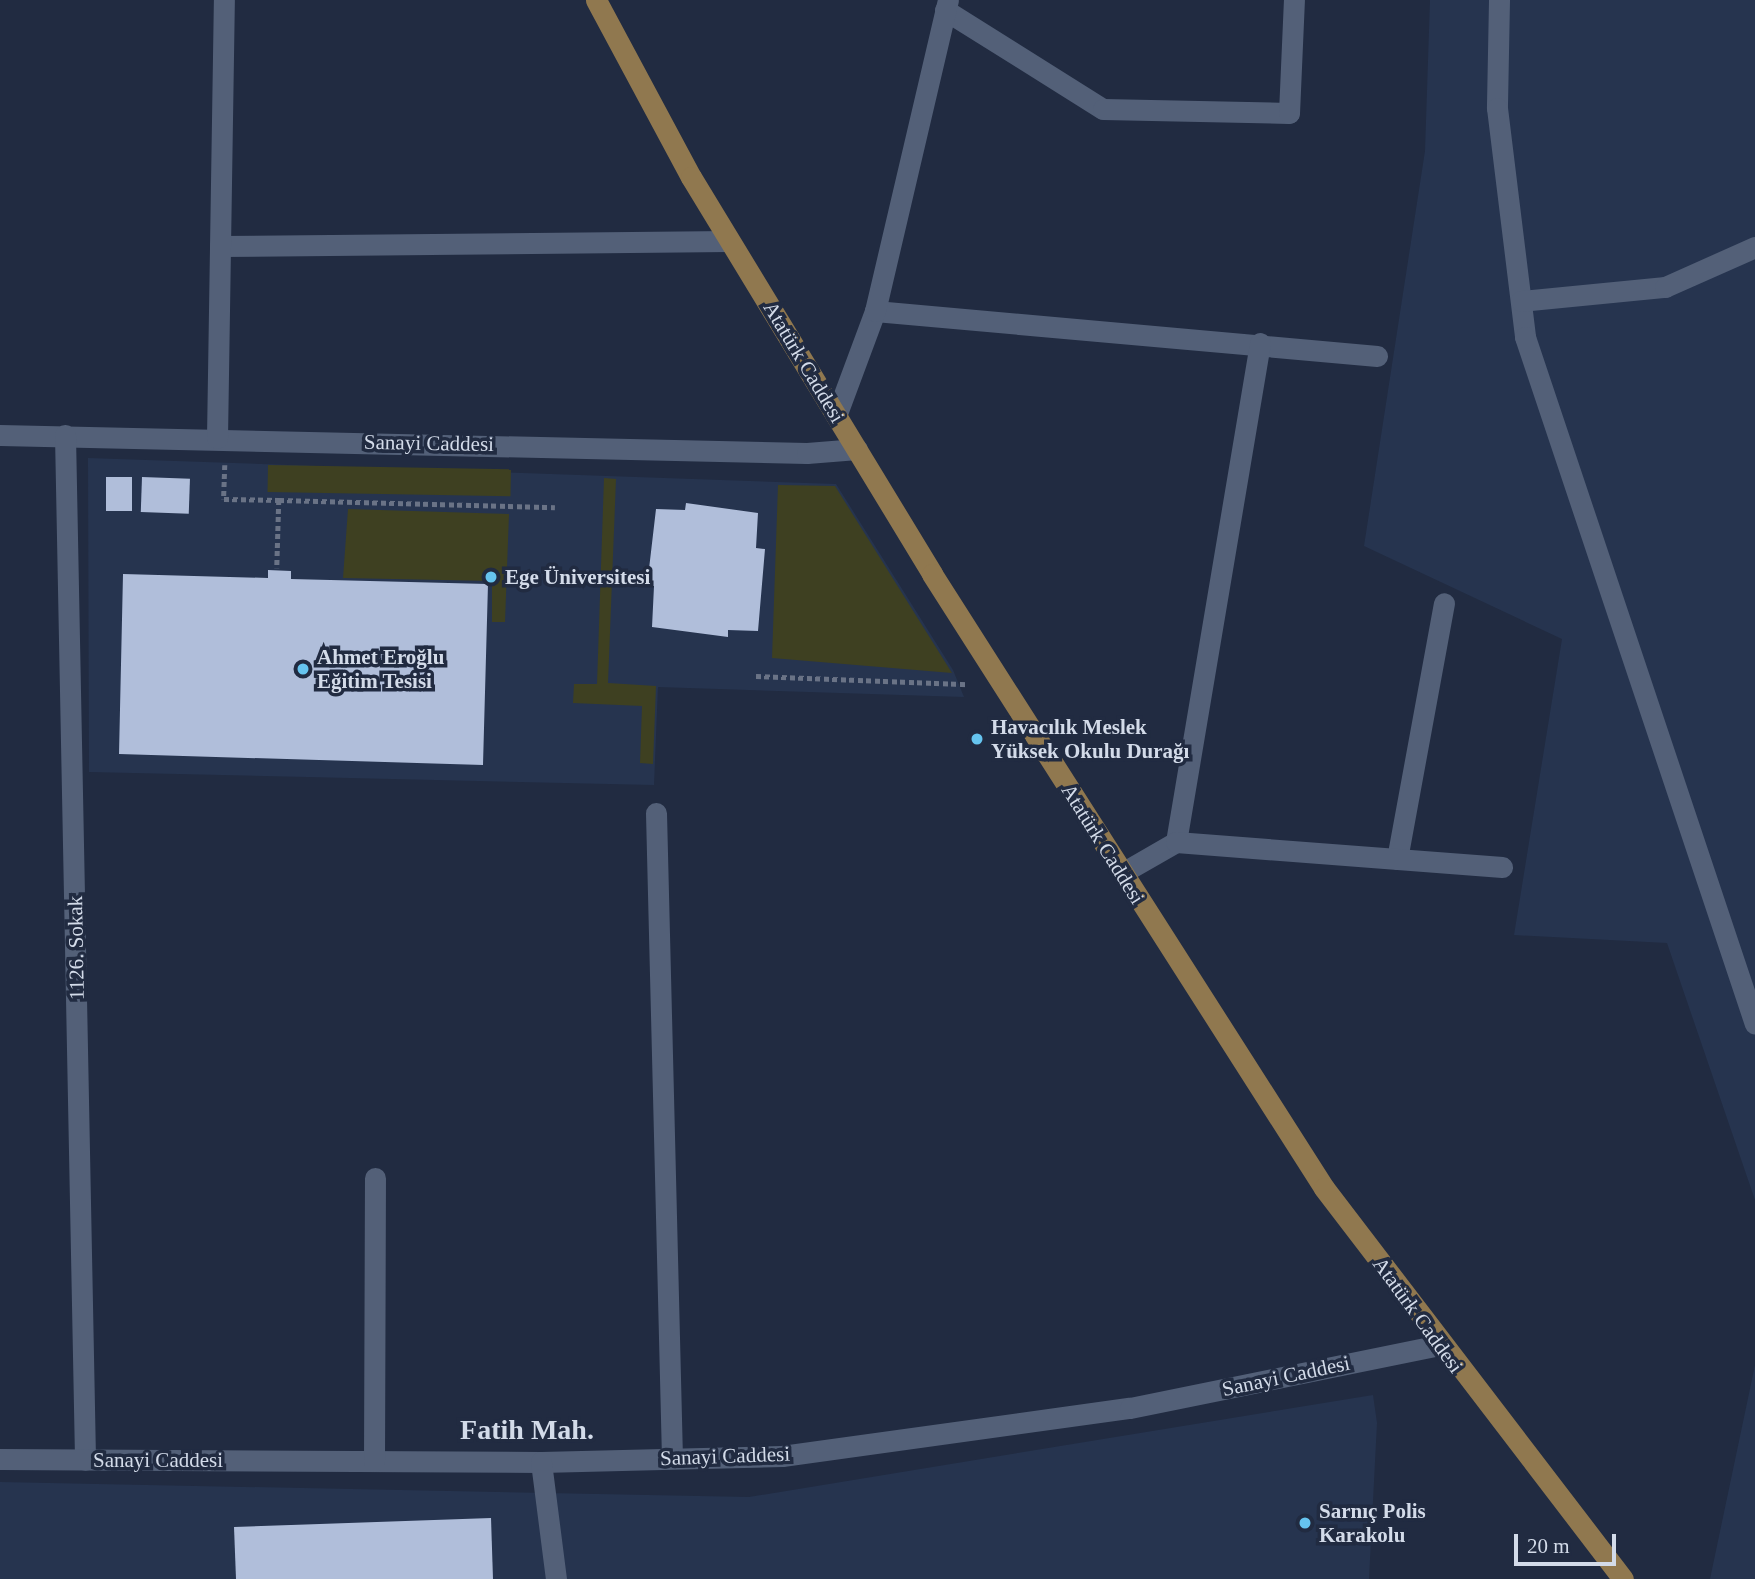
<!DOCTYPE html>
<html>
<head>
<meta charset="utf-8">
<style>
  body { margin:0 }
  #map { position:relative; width:1755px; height:1579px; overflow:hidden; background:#212b41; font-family:Georgia,serif }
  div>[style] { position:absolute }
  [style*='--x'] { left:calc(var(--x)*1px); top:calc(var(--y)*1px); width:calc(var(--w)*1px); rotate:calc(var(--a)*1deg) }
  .built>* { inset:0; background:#26344f }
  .green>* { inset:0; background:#3e4021; transform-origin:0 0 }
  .building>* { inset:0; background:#b0beda; transform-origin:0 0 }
  .path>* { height:4.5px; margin-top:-2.25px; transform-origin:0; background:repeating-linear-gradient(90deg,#6a7386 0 5px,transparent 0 8.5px) }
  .minor>* { height:21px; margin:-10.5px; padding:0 10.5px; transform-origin:10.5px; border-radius:10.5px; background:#536078 }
  .major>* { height:21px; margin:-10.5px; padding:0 10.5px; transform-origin:10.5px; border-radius:10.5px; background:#90784f }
  .dots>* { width:19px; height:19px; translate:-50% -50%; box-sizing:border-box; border:4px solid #212b41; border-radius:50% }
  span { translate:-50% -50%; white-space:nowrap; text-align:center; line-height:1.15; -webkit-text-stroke:7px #212b41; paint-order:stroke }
  .street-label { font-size:21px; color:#d3dbe9 }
  .poi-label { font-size:21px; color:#d3dbe9; font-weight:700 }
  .left { translate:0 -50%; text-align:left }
  .district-label { font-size:28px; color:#d3dbe9; font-weight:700 }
  .scale { position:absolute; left:1514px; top:1534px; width:102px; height:32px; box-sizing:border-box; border:4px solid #d3dbe9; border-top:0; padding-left:9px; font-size:21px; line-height:24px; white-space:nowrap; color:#d3dbe9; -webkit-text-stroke:5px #212b41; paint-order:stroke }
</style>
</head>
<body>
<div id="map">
  <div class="built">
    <i style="clip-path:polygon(1430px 0,1755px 0,1755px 1200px,1667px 943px,1514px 935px,1562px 639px,1364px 546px,1425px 151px)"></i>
    <i style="clip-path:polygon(88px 458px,836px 484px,953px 670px,964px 697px,658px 687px,654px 785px,89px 772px)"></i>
    <i style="clip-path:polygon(1755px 1365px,1755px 1579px,1710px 1579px)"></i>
    <i style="clip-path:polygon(1373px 1395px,1377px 1423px,1369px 1579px,0 1579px,0 1482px,749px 1497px)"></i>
  </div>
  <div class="green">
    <i style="left:268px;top:465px;width:243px;height:27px;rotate:1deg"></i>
    <i style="clip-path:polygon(604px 478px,616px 479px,608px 683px,656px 686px,653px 764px,640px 763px,642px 706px,573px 703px,574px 684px,597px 684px)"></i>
    <i style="clip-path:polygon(778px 485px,835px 486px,952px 673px,772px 658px)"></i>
    <i style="clip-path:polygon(348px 509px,509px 514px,505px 622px,492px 622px,492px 581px,343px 578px)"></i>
  </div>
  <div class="building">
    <i style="left:106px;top:477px;width:26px;height:34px"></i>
    <i style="left:142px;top:477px;width:48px;height:35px;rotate:2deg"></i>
    <i style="clip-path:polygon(686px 503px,758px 513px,756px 548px,765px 549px,758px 631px,728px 630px,728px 637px,652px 627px,654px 586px,647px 586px,656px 509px,685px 510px)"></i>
    <i style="clip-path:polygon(268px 570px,291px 571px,291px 579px,488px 584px,483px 765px,119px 754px,123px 574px,268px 578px)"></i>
    <i style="clip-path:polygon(491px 1518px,493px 1579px,236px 1579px,234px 1527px)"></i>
  </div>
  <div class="path">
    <i style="--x:225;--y:465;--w:34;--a:92"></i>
    <i style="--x:224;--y:499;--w:55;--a:1"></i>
    <i style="--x:279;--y:500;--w:68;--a:91.7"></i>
    <i style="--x:279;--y:500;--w:276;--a:1.5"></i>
    <i style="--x:756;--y:676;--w:212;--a:2.2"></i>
  </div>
  <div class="minor">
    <i style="--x:1499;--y:0;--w:108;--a:91.1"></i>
    <i style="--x:1497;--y:108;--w:231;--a:83"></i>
    <i style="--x:1525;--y:337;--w:724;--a:71.49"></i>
    <i style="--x:945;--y:10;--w:186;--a:32.1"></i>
    <i style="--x:1103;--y:109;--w:186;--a:1.2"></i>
    <i style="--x:1289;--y:113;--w:113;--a:-87.5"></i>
    <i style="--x:220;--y:246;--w:509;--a:-0.56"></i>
    <i style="--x:1521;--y:301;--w:145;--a:-5.6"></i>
    <i style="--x:1665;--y:287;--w:98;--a:-24"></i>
    <i style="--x:875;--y:311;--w:504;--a:5.12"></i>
    <i style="--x:836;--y:416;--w:112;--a:-69.6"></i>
    <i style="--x:875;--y:311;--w:319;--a:-76.8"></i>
    <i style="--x:0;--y:435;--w:807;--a:1.28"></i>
    <i style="--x:807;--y:453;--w:50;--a:-4.6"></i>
    <i style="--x:65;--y:435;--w:1025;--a:88.88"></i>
    <i style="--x:217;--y:438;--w:438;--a:-89.1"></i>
    <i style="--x:656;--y:813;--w:645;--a:88.58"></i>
    <i style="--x:1176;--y:842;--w:506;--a:-80.44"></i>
    <i style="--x:1397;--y:859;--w:260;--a:-79.6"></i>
    <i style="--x:1122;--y:873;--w:62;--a:-29.9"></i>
    <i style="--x:1176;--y:842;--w:327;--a:4.4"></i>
    <i style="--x:0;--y:1459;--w:541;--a:0.32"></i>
    <i style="--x:541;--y:1462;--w:241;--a:-1.4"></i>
    <i style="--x:782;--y:1456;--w:351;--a:-7.9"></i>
    <i style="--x:1130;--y:1408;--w:316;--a:-11.5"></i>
    <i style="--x:374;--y:1461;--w:283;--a:-89.8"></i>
    <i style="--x:541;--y:1462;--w:118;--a:82.7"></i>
  </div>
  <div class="major">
    <i style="--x:596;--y:0;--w:201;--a:61.8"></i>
    <i style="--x:691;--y:177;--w:464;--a:58.7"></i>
    <i style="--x:932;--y:574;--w:728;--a:57.44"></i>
    <i style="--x:1324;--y:1188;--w:492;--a:52.6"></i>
  </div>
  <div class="dots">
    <i style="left:491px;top:577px;background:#66c4ef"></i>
    <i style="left:303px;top:669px;background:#66c4ef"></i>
    <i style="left:977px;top:739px;background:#66c4ef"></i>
    <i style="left:1305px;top:1523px;background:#66c4ef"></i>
  </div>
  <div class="street-label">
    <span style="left:804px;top:362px;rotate:59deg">Atatürk Caddesi</span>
    <span style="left:429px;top:443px;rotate:1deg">Sanayi Caddesi</span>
    <span style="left:1103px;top:844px;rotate:58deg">Atatürk Caddesi</span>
    <span style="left:76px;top:948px;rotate:-91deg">1126. Sokak</span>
    <span style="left:1418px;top:1315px;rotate:54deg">Atatürk Caddesi</span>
    <span style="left:1286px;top:1376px;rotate:-12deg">Sanayi Caddesi</span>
    <span style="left:725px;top:1456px;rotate:-2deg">Sanayi Caddesi</span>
    <span style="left:158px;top:1460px">Sanayi Caddesi</span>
  </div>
  <div class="poi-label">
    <span class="left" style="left:505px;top:577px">Ege Üniversitesi</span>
    <span class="left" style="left:317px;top:669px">Ahmet Eroğlu<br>Eğitim Tesisi</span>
    <span class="left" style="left:991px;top:739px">Havacılık Meslek<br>Yüksek Okulu Durağı</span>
    <span class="left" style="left:1319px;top:1523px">Sarnıç Polis<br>Karakolu</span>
  </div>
  <div class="district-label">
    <span style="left:527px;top:1430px">Fatih Mah.</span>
  </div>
  <div class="scale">20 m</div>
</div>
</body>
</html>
